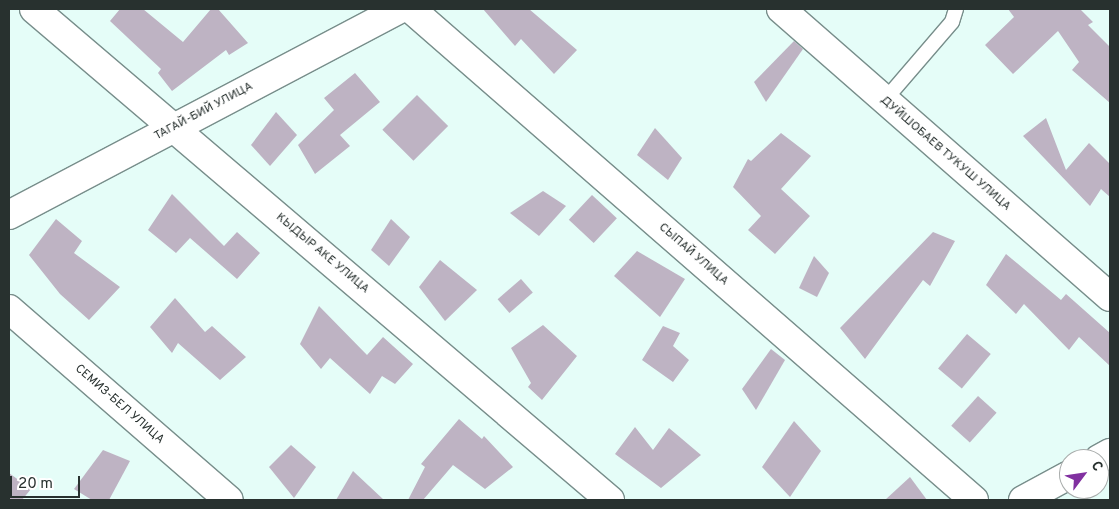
<!DOCTYPE html>
<html>
<head>
<meta charset="utf-8">
<style>
  body { margin:0 }
  #map { position:relative; width:1119px; height:509px; overflow:hidden; background:#e5fdf8; font-family:Overpass,sans-serif }
  div>[style] { position:absolute }
  [style*='--x'] { left:calc(var(--x)*1px); top:calc(var(--y)*1px); width:calc(var(--w)*1px); rotate:calc(var(--a)*1deg) }
  .building>* { inset:0; background:#beb3c3; transform-origin:0 0 }
  .roads { filter:drop-shadow(1px 0 #788e8b) drop-shadow(-1px 0 #788e8b) drop-shadow(0 1px #788e8b) drop-shadow(0 -1px #788e8b) }
  .service>* { height:14px; margin:-7px; padding:0 7px; transform-origin:7px; border-radius:7px; background:#fff }
  .minor>* { height:28px; margin:-14px; padding:0 14px; transform-origin:14px; border-radius:14px; background:#fff }
  .tertiary>* { height:28px; margin:-14px; padding:0 14px; transform-origin:14px; border-radius:14px; background:#fff }
  span { translate:-50% -50%; white-space:nowrap; text-align:center; line-height:1.15; -webkit-text-stroke:4.5px #fff; paint-order:stroke }
  .street-label { font-size:12px; color:#28312f }
  .frame { position:absolute; inset:0; border:10px solid #28312f; pointer-events:none }
  .north { position:absolute; left:1059px; top:449px; width:50px; height:50px; box-sizing:border-box; background:#fff; border:1px solid #a9adac; border-radius:50%; rotate:59deg; font-size:14px; font-weight:700; line-height:20px; text-align:center; color:#28312f }
  .north::after { content:''; display:block; margin:auto; width:18px; height:22px; background:#8130a0; clip-path:polygon(50% 0,100% 100%,50% 72%,0 100%) }
  .scale { position:absolute; left:10px; top:476px; width:70px; height:22px; box-sizing:border-box; border:2px solid #28312f; border-top:0; padding-left:6px; font-size:15px; line-height:18px; white-space:nowrap; color:#28312f; -webkit-text-stroke:4px #fff; paint-order:stroke }
</style>
</head>
<body>
<div id="map">
  <div class="building">
    <i style="clip-path:polygon(120px 9px,143px 9px,183px 42px,211px 9px,218px 9px,248px 43px,229px 55px,226px 50px,172px 91px,158px 73px,161px 69px,110px 21px)"></i>
    <i style="clip-path:polygon(483px 9px,529px 9px,577px 50px,554px 74px,521px 39px,515px 46px)"></i>
    <i style="clip-path:polygon(1008px 9px,1080px 9px,1093px 22px,1088px 25px,1110px 47px,1110px 103px,1072px 70px,1079px 62px,1058px 31px,1013px 74px,985px 45px,1014px 17px)"></i>
    <i style="clip-path:polygon(794px 41px,803px 49px,766px 102px,754px 82px)"></i>
    <i style="clip-path:polygon(355px 73px,380px 102px,340px 135px,350px 146px,315px 174px,298px 145px,334px 110px,324px 98px)"></i>
    <i style="left:417px;top:95px;width:44px;height:49px;rotate:45deg"></i>
    <i style="clip-path:polygon(276px 112px,297px 135px,270px 166px,251px 145px)"></i>
    <i style="clip-path:polygon(1046px 118px,1066px 170px,1089px 143px,1110px 164px,1110px 197px,1101px 189px,1090px 206px,1023px 136px)"></i>
    <i style="clip-path:polygon(655px 128px,682px 158px,668px 180px,637px 155px)"></i>
    <i style="clip-path:polygon(781px 133px,811px 156px,781px 189px,810px 216px,775px 254px,748px 230px,761px 216px,733px 187px,748px 159px,751px 161px)"></i>
    <i style="clip-path:polygon(543px 191px,566px 206px,539px 236px,510px 213px)"></i>
    <i style="clip-path:polygon(172px 194px,224px 246px,237px 232px,260px 253px,237px 279px,190px 238px,176px 253px,148px 230px)"></i>
    <i style="left:592px;top:195px;width:34px;height:34px;rotate:43deg"></i>
    <i style="clip-path:polygon(56px 219px,82px 241px,74px 253px,120px 287px,89px 320px,60px 294px,29px 255px)"></i>
    <i style="clip-path:polygon(391px 219px,410px 237px,389px 266px,371px 250px)"></i>
    <i style="clip-path:polygon(933px 232px,955px 241px,930px 286px,923px 280px,865px 359px,840px 328px)"></i>
    <i style="clip-path:polygon(637px 251px,685px 279px,660px 317px,614px 276px)"></i>
    <i style="clip-path:polygon(1006px 254px,1061px 300px,1066px 294px,1110px 333px,1110px 366px,1079px 337px,1069px 350px,1024px 304px,1016px 314px,986px 285px)"></i>
    <i style="clip-path:polygon(814px 256px,829px 273px,817px 297px,799px 288px)"></i>
    <i style="clip-path:polygon(440px 260px,477px 290px,445px 321px,419px 287px)"></i>
    <i style="left:521px;top:279px;width:18px;height:31px;rotate:49deg"></i>
    <i style="clip-path:polygon(175px 298px,205px 332px,212px 326px,246px 357px,220px 380px,178px 343px,172px 353px,150px 327px)"></i>
    <i style="clip-path:polygon(319px 306px,367px 355px,383px 337px,413px 364px,395px 384px,382px 376px,370px 394px,330px 358px,321px 369px,300px 344px)"></i>
    <i style="clip-path:polygon(543px 325px,577px 356px,542px 400px,528px 387px,531px 383px,511px 348px)"></i>
    <i style="clip-path:polygon(663px 326px,680px 333px,673px 346px,689px 360px,673px 382px,642px 360px)"></i>
    <i style="left:967px;top:334px;width:31px;height:45px;rotate:40deg"></i>
    <i style="clip-path:polygon(771px 349px,785px 360px,756px 410px,742px 389px)"></i>
    <i style="left:978px;top:396px;width:25px;height:40px;rotate:42deg"></i>
    <i style="clip-path:polygon(459px 419px,482px 439px,484px 436px,513px 467px,485px 489px,453px 465px,423px 500px,408px 500px,425px 467px,421px 464px)"></i>
    <i style="clip-path:polygon(794px 421px,821px 451px,790px 497px,762px 467px)"></i>
    <i style="clip-path:polygon(635px 427px,653px 450px,669px 428px,701px 455px,661px 488px,615px 454px)"></i>
    <i style="clip-path:polygon(291px 445px,316px 467px,294px 498px,269px 467px)"></i>
    <i style="clip-path:polygon(103px 450px,130px 461px,109px 500px,92px 500px,74px 489px)"></i>
    <i style="clip-path:polygon(353px 471px,384px 500px,336px 500px)"></i>
    <i style="clip-path:polygon(9px 473px,31px 489px,22px 500px,9px 500px)"></i>
    <i style="clip-path:polygon(910px 477px,927px 500px,885px 500px)"></i>
  </div>
  <div class="roads">
    <div class="service">
      <i style="--x:884;--y:101;--w:104;--a:-49.3"></i>
      <i style="--x:952;--y:22;--w:14;--a:-73"></i>
    </div>
    <div class="minor">
      <i style="--x:34;--y:9;--w:757;--a:40.45"></i>
      <i style="--x:411;--y:9;--w:747;--a:41.09"></i>
      <i style="--x:781;--y:9;--w:437;--a:41.2"></i>
      <i style="--x:9;--y:309;--w:291;--a:41"></i>
      <i style="--x:1099;--y:459;--w:13;--a:-29"></i>
      <i style="--x:1023;--y:500;--w:52;--a:-28.5"></i>
    </div>
    <div class="tertiary">
      <i style="--x:9;--y:215;--w:441;--a:-27.8"></i>
    </div>
  </div>
  <div class="street-label">
    <span style="left:204px;top:112px;rotate:-28deg">ТАГАЙ-БИЙ УЛИЦА</span>
    <span style="left:945px;top:154px;rotate:41deg">ДУЙШОБАЕВ ТУКУШ УЛИЦА</span>
    <span style="left:322px;top:254px;rotate:40deg">КЫДЫР АКЕ УЛИЦА</span>
    <span style="left:693px;top:255px;rotate:41deg">СЫПАЙ УЛИЦА</span>
    <span style="left:119px;top:405px;rotate:41deg">СЕМИЗ-БЕЛ УЛИЦА</span>
  </div>
  <div class="frame"></div>
  <div class="north">С</div>
  <div class="scale">20 m</div>
</div>
</body>
</html>
